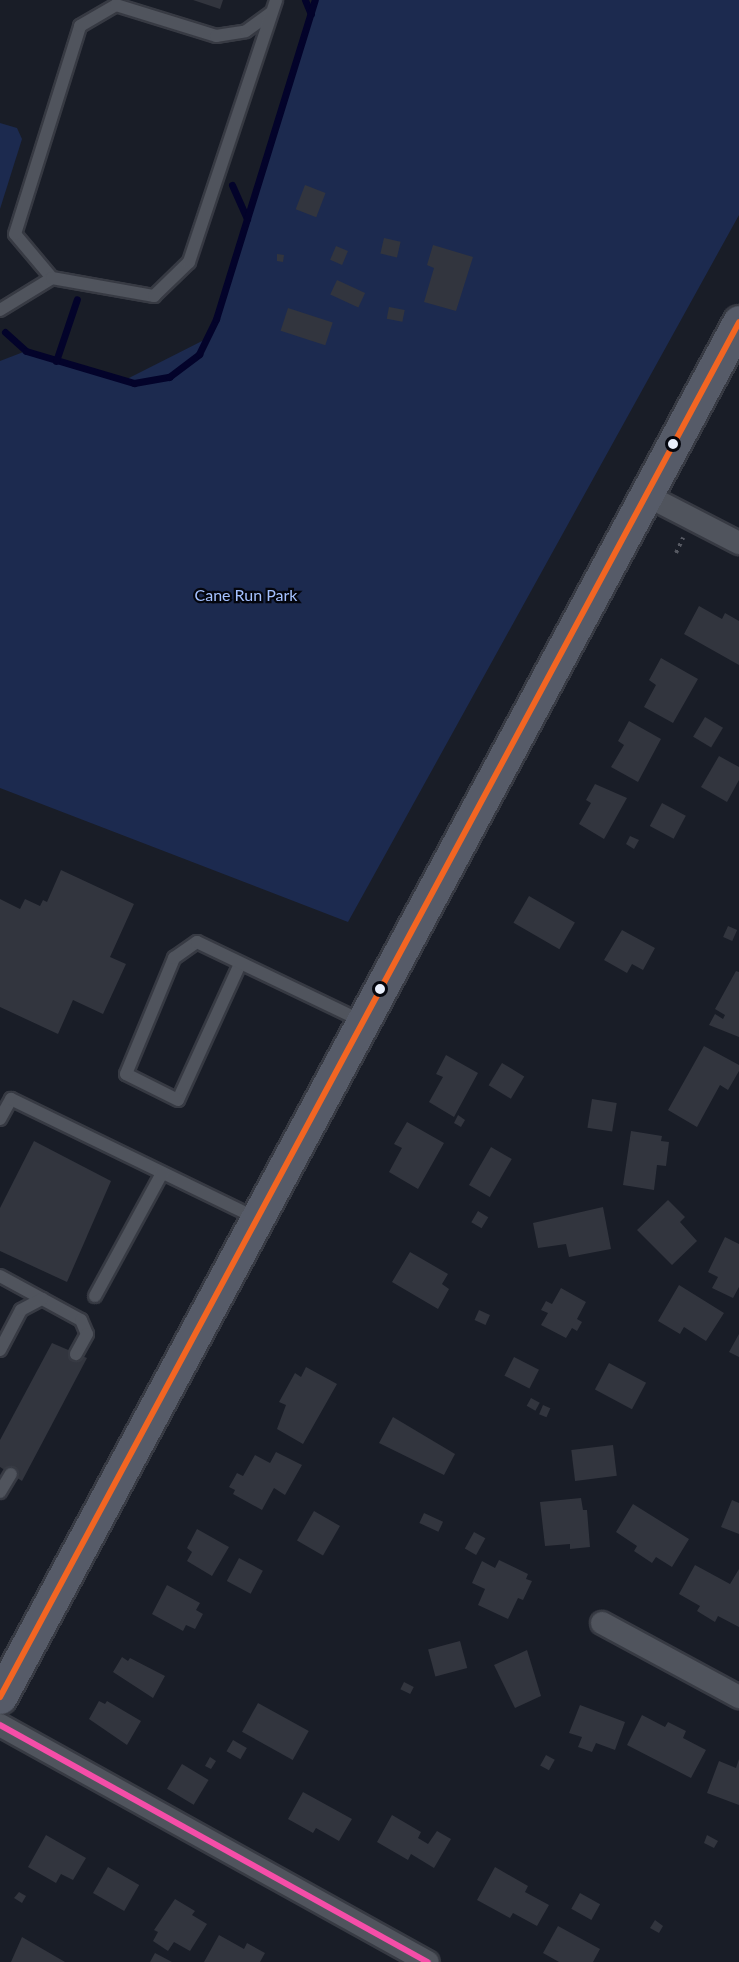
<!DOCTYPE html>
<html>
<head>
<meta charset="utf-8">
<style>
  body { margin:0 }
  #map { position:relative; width:739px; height:1962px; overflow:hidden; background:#191d27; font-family:Lato,sans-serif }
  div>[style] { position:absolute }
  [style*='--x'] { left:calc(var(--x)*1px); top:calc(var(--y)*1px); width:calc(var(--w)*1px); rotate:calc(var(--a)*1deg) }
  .green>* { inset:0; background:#1c2a4f }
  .stream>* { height:7px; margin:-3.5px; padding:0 3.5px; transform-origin:3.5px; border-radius:3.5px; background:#03032a }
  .building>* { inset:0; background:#32353e; transform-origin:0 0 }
  .path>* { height:4px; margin-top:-2px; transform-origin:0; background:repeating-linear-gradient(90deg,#565962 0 3px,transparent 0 7.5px) }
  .roads { filter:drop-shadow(2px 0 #373a43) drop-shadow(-2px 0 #373a43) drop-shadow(0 2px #373a43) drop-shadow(0 -2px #373a43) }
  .lane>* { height:12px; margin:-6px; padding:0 6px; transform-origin:6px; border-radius:6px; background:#50545d }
  .street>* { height:22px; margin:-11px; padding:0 11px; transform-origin:11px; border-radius:11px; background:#50545d }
  .highway>* { height:33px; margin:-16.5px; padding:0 16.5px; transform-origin:16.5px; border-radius:16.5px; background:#565b68 }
  .bus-1>* { height:6px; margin:-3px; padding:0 3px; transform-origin:3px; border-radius:3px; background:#f26522 }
  .bus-2>* { height:6px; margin:-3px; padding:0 3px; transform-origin:3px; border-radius:3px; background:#f54da8 }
  .dots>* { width:16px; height:16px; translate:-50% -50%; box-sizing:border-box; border:3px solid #04060e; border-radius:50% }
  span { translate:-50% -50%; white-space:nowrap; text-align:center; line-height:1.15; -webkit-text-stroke:4.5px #04060e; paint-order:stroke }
  .park-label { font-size:16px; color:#a5c1ff }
</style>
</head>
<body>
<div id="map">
  <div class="green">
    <i style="clip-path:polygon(315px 0,739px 0,739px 215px,348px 922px,0 788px,0 361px,26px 351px,121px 382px,210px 337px)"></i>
    <i style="clip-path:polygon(0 123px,17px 128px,22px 139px,0 209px)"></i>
  </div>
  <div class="stream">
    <i style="--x:305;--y:0;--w:15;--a:67"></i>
    <i style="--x:232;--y:185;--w:37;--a:66"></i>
    <i style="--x:5;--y:332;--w:28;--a:42"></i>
    <i style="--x:26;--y:351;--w:113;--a:16.5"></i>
    <i style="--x:134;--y:383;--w:36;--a:-10"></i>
    <i style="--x:169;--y:377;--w:38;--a:-37"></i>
    <i style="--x:199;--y:354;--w:39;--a:-64"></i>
    <i style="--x:216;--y:319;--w:334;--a:-72.8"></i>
    <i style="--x:56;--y:361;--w:65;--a:-71.3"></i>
  </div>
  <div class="building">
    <i style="clip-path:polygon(193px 0,223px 0,220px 9px)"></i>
    <i style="left:305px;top:185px;width:22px;height:26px;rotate:21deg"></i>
    <i style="left:384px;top:238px;width:17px;height:16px;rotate:13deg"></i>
    <i style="clip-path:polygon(433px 245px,473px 257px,456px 311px,424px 302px,434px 268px,427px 265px)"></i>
    <i style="left:336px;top:246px;width:13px;height:15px;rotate:23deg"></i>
    <i style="clip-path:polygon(277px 254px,284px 255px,283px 262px,277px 261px)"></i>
    <i style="left:337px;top:280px;width:31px;height:16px;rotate:25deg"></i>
    <i style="left:389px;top:307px;width:16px;height:12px;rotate:11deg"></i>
    <i style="left:288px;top:308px;width:47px;height:24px;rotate:18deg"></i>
    <i style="clip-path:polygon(699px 606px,722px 619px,725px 613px,739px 621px,739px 665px,684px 634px)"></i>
    <i style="clip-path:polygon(661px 658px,698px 679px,673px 723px,644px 707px,656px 685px,649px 680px)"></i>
    <i style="left:705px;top:717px;width:21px;height:23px;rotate:31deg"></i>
    <i style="clip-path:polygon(629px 721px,661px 739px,638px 782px,611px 767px,624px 745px,618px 741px)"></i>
    <i style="clip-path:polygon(719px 756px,739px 767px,739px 780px,727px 802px,701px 787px)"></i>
    <i style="clip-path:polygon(595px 784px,627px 798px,604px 839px,579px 824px,591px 803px,586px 800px)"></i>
    <i style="left:662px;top:803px;width:27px;height:26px;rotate:28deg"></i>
    <i style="clip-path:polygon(630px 836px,639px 840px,634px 849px,626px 844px)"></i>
    <i style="clip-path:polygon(61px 870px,134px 904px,110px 957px,126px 964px,103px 1014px,73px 1000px,58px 1034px,0 1007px,0 899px,20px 909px,25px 899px,40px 906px,43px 900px,47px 902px)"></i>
    <i style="left:529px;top:896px;width:53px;height:31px;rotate:30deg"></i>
    <i style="left:728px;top:926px;width:10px;height:12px;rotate:24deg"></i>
    <i style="clip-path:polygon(622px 930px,655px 948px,643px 970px,632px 964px,627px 973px,604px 960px)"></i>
    <i style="clip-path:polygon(736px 971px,739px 972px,739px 1037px,709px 1025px,715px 1014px,723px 1019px,725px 1015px,715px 1009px)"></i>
    <i style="clip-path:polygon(704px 1046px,739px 1065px,739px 1071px,728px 1090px,720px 1085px,697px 1127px,668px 1110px)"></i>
    <i style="clip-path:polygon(446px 1055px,478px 1073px,454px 1117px,429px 1102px,443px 1077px,436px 1074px)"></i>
    <i style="left:502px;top:1063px;width:26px;height:26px;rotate:31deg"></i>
    <i style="left:592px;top:1099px;width:25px;height:29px;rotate:9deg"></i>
    <i style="clip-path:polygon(458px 1115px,465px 1120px,461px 1127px,454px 1123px)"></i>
    <i style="clip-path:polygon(407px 1122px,444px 1143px,418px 1189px,389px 1172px,402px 1148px,394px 1144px)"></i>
    <i style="clip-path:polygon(631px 1131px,662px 1136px,661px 1141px,669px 1142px,666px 1166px,657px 1165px,654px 1190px,623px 1185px)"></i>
    <i style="clip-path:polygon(34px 1141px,111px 1181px,67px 1282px,0 1251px,0 1208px)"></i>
    <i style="left:491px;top:1147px;width:24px;height:44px;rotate:30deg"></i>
    <i style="clip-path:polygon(668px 1200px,685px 1217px,680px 1222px,697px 1241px,672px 1265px,637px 1230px)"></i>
    <i style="clip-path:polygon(603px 1207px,611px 1249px,569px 1257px,566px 1244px,538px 1248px,533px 1223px)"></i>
    <i style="left:478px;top:1211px;width:12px;height:13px;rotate:31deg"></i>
    <i style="clip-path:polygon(725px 1237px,739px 1244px,739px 1287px,733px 1298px,712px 1288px,718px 1277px,708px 1272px)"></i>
    <i style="clip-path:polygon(410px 1252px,448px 1274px,442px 1284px,449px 1289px,438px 1309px,392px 1282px)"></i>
    <i style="clip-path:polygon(679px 1285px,724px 1313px,706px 1341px,684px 1327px,680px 1334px,658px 1321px)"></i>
    <i style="clip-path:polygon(561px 1288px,586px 1302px,577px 1319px,582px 1322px,577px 1331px,572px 1328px,566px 1338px,541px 1325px,548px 1313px,541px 1310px,546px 1301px,552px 1304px)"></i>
    <i style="left:479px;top:1310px;width:12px;height:11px;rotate:24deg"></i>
    <i style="clip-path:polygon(739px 1334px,739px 1357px,729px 1352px)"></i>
    <i style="clip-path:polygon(52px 1343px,87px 1358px,22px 1481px,0 1467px,0 1440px)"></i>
    <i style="left:514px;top:1357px;width:28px;height:21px;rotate:27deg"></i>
    <i style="left:609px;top:1363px;width:42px;height:30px;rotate:28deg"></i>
    <i style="clip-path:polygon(306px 1367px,337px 1384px,303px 1444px,277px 1429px,286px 1405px,279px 1402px,295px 1373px,301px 1377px)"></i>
    <i style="left:531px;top:1398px;width:10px;height:9px;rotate:29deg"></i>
    <i style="left:543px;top:1405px;width:8px;height:10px;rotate:23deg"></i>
    <i style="clip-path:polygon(393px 1417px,455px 1454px,444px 1475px,379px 1443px)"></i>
    <i style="left:613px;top:1445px;width:31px;height:42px;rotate:83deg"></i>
    <i style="clip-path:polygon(276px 1452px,302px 1465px,285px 1495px,274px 1488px,262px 1510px,233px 1494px,235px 1490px,229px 1487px,237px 1473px,243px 1476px,255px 1455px,270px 1463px)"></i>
    <i style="clip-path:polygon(581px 1498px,583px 1510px,587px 1510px,590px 1547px,570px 1549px,570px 1544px,545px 1546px,540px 1502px)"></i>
    <i style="clip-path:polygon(732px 1500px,739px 1503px,739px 1534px,721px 1527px)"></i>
    <i style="clip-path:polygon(633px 1504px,689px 1539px,672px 1567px,656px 1557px,652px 1563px,634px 1551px,637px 1546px,616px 1532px)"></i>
    <i style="left:314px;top:1511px;width:30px;height:34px;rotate:30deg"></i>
    <i style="left:424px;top:1513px;width:21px;height:11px;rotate:25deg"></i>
    <i style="clip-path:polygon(197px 1529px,229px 1547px,212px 1576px,187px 1561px,192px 1552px,187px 1548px)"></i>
    <i style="left:474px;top:1532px;width:13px;height:19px;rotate:29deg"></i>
    <i style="left:239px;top:1558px;width:27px;height:26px;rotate:28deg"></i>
    <i style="clip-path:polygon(499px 1560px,528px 1574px,526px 1579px,532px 1581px,523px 1600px,518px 1598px,508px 1619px,478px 1605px,485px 1589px,472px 1583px,482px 1561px,495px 1568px)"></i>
    <i style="clip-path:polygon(695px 1565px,730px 1584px,739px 1569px,739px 1627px,718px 1616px,715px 1622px,697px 1611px,700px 1606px,679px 1594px)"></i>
    <i style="clip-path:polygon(167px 1585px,200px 1603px,196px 1610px,203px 1614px,195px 1629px,186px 1625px,183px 1631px,152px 1614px)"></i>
    <i style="left:460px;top:1641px;width:28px;height:33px;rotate:75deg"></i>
    <i style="clip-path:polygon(527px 1650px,541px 1696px,515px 1708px,494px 1665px)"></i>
    <i style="clip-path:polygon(122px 1657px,128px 1661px,130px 1658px,165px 1676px,153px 1698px,113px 1672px)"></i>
    <i style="left:404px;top:1682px;width:11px;height:8px;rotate:27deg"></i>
    <i style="clip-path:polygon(99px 1701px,105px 1704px,107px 1701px,141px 1721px,127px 1745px,89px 1719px)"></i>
    <i style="left:258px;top:1703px;width:58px;height:33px;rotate:29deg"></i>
    <i style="clip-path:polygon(580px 1705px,625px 1722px,615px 1750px,596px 1743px,592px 1752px,578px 1747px,582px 1737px,569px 1733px)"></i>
    <i style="clip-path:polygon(642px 1715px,665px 1727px,668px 1722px,686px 1731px,683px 1738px,706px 1750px,691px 1778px,627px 1745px)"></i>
    <i style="left:233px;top:1740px;width:16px;height:13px;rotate:30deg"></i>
    <i style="left:546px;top:1755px;width:10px;height:12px;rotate:29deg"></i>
    <i style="clip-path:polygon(210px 1757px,216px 1761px,211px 1769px,205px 1766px)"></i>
    <i style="clip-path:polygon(739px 1759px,739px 1805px,707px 1793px,719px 1761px,736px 1768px)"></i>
    <i style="left:182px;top:1764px;width:31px;height:29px;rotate:31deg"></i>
    <i style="clip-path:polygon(303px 1792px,352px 1819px,339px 1841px,316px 1828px,313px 1833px,288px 1819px)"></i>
    <i style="clip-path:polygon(392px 1815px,421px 1832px,418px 1838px,428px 1844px,437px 1831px,451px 1839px,434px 1868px,411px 1854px,408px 1860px,377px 1842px)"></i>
    <i style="clip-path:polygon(46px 1835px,86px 1858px,73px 1880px,61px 1874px,56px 1883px,28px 1867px)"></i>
    <i style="clip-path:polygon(707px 1835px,718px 1841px,714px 1848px,704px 1843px)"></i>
    <i style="left:108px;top:1867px;width:36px;height:30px;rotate:30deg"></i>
    <i style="clip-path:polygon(495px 1867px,528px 1886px,525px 1892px,549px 1905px,537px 1926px,513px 1913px,510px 1918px,477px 1900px)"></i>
    <i style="clip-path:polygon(19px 1892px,26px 1896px,22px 1903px,14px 1898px)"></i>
    <i style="left:580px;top:1893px;width:23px;height:18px;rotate:29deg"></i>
    <i style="clip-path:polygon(175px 1899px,195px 1911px,192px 1915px,207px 1924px,190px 1951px,174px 1942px,168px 1951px,153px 1941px,158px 1932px,154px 1930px)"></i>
    <i style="clip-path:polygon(655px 1920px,663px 1926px,659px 1933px,650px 1928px)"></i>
    <i style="clip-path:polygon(558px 1926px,600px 1949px,593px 1962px,559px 1962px,543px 1953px)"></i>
    <i style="clip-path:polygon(219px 1935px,244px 1949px,247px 1943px,265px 1953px,260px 1962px,204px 1962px)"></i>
    <i style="clip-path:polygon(22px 1937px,65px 1962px,11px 1962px)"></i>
    <i style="clip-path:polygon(155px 1953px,172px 1962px,150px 1962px)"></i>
  </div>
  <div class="path">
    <i style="--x:676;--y:553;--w:17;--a:-65"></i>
  </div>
  <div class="roads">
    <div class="lane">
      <i style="--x:52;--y:278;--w:57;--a:-130.1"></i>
      <i style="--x:15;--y:234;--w:218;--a:-72.6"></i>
      <i style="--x:80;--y:26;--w:42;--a:-30.3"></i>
      <i style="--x:116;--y:5;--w:105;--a:17.2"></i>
      <i style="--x:216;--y:36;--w:30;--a:-9"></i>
      <i style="--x:246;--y:31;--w:31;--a:-36"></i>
      <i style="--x:0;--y:310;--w:61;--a:-31.6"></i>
      <i style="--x:52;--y:278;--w:104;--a:10"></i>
      <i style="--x:154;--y:296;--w:49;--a:-44.2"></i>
      <i style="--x:189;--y:262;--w:276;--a:-71.6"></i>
      <i style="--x:240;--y:964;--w:149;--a:114.5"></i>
      <i style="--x:178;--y:1100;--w:58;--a:-153.4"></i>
      <i style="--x:126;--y:1074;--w:126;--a:-67.5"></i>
      <i style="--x:174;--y:958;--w:28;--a:-35"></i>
      <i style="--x:197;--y:942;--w:183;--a:25.6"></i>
      <i style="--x:0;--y:1119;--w:23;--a:-61"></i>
      <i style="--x:11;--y:1099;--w:272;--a:25.9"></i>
      <i style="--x:0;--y:1276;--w:92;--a:28.5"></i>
      <i style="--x:81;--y:1320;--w:15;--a:67"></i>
      <i style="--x:87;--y:1334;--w:23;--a:119"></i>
      <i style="--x:95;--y:1296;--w:140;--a:-61.4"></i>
      <i style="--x:0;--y:1350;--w:45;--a:-62.3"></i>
      <i style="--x:21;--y:1310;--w:24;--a:-28"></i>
      <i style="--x:0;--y:1492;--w:21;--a:-59"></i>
    </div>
    <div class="street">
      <i style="--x:646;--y:495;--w:105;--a:27.3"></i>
      <i style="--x:602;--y:1623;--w:156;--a:28.4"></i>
      <i style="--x:0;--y:1725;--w:489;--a:29"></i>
    </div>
    <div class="highway">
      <i style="--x:0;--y:1697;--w:1561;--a:-61.74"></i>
    </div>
  </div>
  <div class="bus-1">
    <i style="--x:0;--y:1697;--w:1561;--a:-61.74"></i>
  </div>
  <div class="bus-2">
    <i style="--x:0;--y:1725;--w:489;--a:29"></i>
  </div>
  <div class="dots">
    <i style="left:673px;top:444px;background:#e9effc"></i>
    <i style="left:380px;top:989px;background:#e9effc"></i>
  </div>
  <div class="park-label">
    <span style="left:246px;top:595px">Cane Run Park</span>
  </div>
</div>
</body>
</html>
